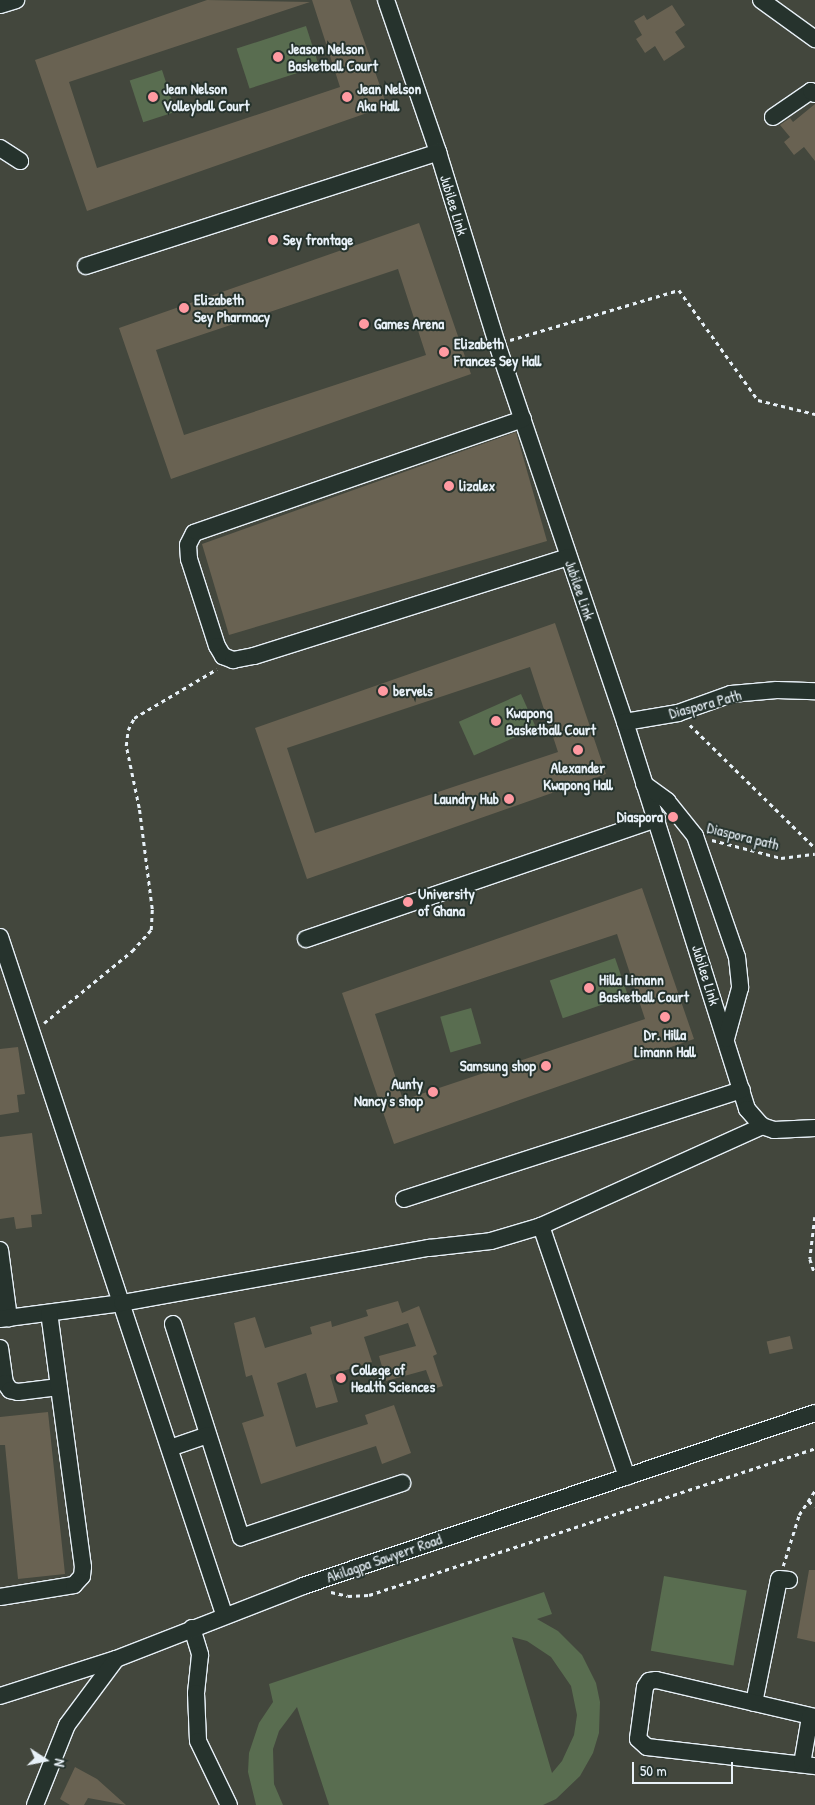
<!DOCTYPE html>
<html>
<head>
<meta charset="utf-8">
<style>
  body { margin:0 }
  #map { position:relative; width:815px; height:1805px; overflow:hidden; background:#333c34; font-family:"Patrick Hand",sans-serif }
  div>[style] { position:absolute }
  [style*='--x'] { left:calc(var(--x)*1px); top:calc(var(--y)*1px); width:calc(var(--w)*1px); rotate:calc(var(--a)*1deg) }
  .built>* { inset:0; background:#43473d; transform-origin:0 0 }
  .green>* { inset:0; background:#596d50; transform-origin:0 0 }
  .building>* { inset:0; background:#696252; transform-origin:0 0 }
  .path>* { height:2.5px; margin-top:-1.25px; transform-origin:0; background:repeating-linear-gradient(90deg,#e8f1f8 0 4px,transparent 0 8px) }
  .roads { filter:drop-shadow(1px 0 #e8f1f8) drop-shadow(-1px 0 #e8f1f8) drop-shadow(0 1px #e8f1f8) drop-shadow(0 -1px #e8f1f8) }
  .minor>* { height:16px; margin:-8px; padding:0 8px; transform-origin:8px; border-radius:8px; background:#26332d }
  .dots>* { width:14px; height:14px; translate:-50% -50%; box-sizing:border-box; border:2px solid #26332d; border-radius:50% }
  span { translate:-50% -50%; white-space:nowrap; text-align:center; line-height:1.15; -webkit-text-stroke:4px #26332d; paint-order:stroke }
  .poi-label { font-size:15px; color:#e8f1f8; font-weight:700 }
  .left { translate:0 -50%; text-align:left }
  .right { translate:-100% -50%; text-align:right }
  .street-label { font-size:15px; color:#e8f1f8 }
  .north { position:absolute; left:20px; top:1735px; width:50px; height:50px; -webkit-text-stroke:4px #26332d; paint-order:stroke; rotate:101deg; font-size:14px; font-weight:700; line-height:20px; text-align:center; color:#e8f1f8 }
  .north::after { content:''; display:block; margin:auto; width:18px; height:22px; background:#e8f1f8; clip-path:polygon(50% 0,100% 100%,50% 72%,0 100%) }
  .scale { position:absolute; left:632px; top:1762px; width:101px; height:22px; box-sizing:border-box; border:2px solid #e8f1f8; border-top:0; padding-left:6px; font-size:15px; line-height:18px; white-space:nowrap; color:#e8f1f8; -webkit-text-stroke:4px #26332d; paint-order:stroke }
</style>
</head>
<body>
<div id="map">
  <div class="built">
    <i style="left:0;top:0;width:815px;height:1805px"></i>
  </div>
  <div class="green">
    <i style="left:306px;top:26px;width:42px;height:73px;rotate:72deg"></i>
    <i style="left:162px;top:70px;width:44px;height:34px;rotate:72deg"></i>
    <i style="left:521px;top:694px;width:37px;height:68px;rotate:66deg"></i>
    <i style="left:615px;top:958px;width:40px;height:69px;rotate:71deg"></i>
    <i style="left:471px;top:1008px;width:37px;height:32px;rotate:74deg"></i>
    <i style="left:664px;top:1576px;width:84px;height:76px;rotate:10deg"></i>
    <i style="clip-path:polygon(evenodd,544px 1592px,552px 1614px,537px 1619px,558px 1631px,582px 1655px,596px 1683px,600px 1702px,599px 1733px,593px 1753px,580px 1776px,556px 1799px,543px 1805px,329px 1805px,297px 1707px,279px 1731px,273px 1749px,274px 1784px,283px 1805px,256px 1805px,248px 1772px,249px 1753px,259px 1723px,273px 1702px,269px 1684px,544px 1592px,512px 1637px,527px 1641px,551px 1657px,571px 1686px,577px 1715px,574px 1735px,562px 1761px,552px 1773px,512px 1637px)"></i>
  </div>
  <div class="building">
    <i style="clip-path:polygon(207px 0,310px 2px,69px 82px,97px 168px,340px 87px,312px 0,350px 0,387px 106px,87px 211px,35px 60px)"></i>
    <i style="clip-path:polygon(672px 5px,685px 25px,675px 32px,685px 47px,664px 61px,655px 46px,645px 53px,636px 39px,642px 35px,634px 21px,644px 15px,647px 20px)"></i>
    <i style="clip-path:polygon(815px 104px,815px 161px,804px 147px,794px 155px,784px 142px,790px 137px,780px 125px,790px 118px,793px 122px)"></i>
    <i style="clip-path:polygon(evenodd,419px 223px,471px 374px,171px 479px,119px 328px,419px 223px,398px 269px,426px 355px,184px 435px,156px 350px,398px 269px)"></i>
    <i style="clip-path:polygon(516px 432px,547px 541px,229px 635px,202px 544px)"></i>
    <i style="clip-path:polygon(evenodd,555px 623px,606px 774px,307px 879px,255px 728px,555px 623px,530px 667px,558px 752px,315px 833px,287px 748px,530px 667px)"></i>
    <i style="clip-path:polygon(evenodd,642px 888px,694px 1039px,394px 1144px,342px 993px,642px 888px,617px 934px,645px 1019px,403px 1100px,375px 1014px,617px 934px)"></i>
    <i style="clip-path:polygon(18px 1047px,25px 1094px,17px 1095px,19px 1112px,0 1115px,0 1049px)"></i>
    <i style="clip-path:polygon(32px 1133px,42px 1214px,31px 1215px,32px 1227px,16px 1229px,14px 1217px,0 1219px,0 1137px)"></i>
    <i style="clip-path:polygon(398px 1301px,402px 1313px,419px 1306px,437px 1354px,433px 1356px,443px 1386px,433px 1389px,426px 1370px,386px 1381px,379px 1356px,416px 1346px,408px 1323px,364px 1337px,372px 1362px,330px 1375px,338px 1402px,316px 1408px,306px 1373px,277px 1383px,296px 1447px,368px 1424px,365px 1415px,394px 1405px,411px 1453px,382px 1464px,376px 1446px,261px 1484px,242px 1423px,264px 1416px,252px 1375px,246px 1377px,234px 1323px,255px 1317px,265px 1348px,312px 1334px,310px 1327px,331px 1321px,332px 1327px,368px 1316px,366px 1310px)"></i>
    <i style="left:790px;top:1336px;width:13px;height:24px;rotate:77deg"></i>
    <i style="clip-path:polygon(48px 1412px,65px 1574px,18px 1579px,5px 1445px,0 1445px,0 1417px)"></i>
    <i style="clip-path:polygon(809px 1570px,815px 1570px,815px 1642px,797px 1638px)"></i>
    <i style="clip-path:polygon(75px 1767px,97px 1779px,126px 1805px,88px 1798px,84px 1805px,70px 1805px,60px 1799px)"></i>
  </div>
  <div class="path">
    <i style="--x:510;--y:340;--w:176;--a:-16.5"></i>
    <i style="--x:679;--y:290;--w:135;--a:54.3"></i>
    <i style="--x:758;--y:400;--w:59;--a:13.8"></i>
    <i style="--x:690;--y:725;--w:175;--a:44.5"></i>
    <i style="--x:712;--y:840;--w:71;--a:14.6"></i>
    <i style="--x:781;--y:858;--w:34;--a:-7"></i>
    <i style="--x:44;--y:1023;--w:114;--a:-39.3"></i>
    <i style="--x:132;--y:951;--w:28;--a:-48"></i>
    <i style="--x:151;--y:930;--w:21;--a:-87"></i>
    <i style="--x:152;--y:909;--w:102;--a:-97.3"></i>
    <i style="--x:139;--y:808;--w:63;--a:-101.8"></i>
    <i style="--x:126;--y:746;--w:16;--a:-83"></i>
    <i style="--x:128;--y:730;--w:13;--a:-63"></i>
    <i style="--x:134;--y:718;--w:96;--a:-30.6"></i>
    <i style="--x:815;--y:1217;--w:42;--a:96.8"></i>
    <i style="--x:810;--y:1259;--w:16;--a:72"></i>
    <i style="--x:809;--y:1501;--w:8;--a:45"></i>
    <i style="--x:783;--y:1566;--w:53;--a:-72.6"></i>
    <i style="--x:799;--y:1515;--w:30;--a:-57"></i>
    <i style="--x:331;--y:1592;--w:17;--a:13"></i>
    <i style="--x:348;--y:1596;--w:21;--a:-3"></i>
    <i style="--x:369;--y:1595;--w:470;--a:-18.2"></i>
  </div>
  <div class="roads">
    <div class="minor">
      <i style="--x:386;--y:0;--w:161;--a:71.1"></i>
      <i style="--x:438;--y:152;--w:201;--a:72.9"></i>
      <i style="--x:497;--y:344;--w:399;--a:71.3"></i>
      <i style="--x:625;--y:722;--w:406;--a:72.5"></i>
      <i style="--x:747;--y:1109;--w:23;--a:49"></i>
      <i style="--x:762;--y:1126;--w:13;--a:18"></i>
      <i style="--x:774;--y:1130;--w:41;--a:-2.8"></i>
      <i style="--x:761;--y:0;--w:67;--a:35.8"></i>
      <i style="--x:0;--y:5;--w:17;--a:-17"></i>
      <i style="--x:773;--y:117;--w:46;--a:-34.4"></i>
      <i style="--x:811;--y:91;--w:5;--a:37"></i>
      <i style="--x:0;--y:148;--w:24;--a:33"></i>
      <i style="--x:86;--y:266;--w:370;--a:-17.9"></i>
      <i style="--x:523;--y:419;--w:348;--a:160.9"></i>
      <i style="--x:194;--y:533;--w:13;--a:117"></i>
      <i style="--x:188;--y:545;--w:14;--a:86"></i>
      <i style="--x:189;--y:559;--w:91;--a:72.2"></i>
      <i style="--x:217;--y:646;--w:12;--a:59"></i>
      <i style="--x:223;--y:656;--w:11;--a:22"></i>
      <i style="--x:233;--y:660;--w:21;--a:-11"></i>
      <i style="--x:254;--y:656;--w:329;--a:-17.5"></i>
      <i style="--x:625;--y:722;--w:54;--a:-9.6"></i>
      <i style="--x:678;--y:713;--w:56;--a:-19.7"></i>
      <i style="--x:731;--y:694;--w:46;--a:-5"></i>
      <i style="--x:777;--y:690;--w:38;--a:2"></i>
      <i style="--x:644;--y:784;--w:29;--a:36"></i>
      <i style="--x:667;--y:801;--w:45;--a:51.3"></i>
      <i style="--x:695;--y:836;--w:128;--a:70.9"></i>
      <i style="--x:737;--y:957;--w:31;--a:84"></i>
      <i style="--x:740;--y:988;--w:53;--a:105.4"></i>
      <i style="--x:0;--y:937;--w:713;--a:71.69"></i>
      <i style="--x:306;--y:939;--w:371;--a:-18.9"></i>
      <i style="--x:404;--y:1199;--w:355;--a:-17.9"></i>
      <i style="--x:541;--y:1226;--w:265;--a:71.1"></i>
      <i style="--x:0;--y:1250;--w:69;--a:82.5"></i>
      <i style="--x:0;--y:1319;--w:123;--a:-7.5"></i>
      <i style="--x:122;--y:1303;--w:312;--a:-10.2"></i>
      <i style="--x:429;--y:1248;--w:62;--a:-6.4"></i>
      <i style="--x:491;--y:1241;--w:52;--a:-16.7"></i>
      <i style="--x:541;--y:1226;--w:243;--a:-24.3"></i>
      <i style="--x:173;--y:1324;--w:224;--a:72.3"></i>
      <i style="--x:241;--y:1537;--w:170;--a:-18.5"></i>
      <i style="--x:0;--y:1348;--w:35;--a:82"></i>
      <i style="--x:5;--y:1383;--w:9;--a:54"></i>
      <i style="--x:10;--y:1390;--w:8;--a:14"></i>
      <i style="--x:18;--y:1392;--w:41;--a:-7"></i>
      <i style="--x:170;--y:1448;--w:40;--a:-18.9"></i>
      <i style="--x:0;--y:1597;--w:75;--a:-9.2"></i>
      <i style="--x:74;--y:1585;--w:12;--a:-48"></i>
      <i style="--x:82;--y:1576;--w:9;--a:-84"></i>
      <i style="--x:83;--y:1567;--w:256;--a:-97.6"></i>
      <i style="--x:192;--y:1628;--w:28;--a:73"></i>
      <i style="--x:200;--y:1655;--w:38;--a:96"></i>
      <i style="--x:196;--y:1693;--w:48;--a:87.6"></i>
      <i style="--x:198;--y:1741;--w:71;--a:64.2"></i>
      <i style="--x:0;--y:1696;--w:122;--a:-17.7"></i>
      <i style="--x:754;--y:1703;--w:126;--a:-78.6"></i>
      <i style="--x:779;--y:1579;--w:10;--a:6"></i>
      <i style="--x:815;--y:1717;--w:163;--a:-166.9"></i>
      <i style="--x:656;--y:1680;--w:7;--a:172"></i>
      <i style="--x:649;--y:1681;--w:7;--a:124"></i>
      <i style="--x:645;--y:1687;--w:52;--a:97.7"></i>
      <i style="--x:638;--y:1739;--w:12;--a:42"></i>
      <i style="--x:647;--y:1747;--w:169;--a:6.5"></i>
      <i style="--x:802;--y:1764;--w:48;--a:-80.3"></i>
      <i style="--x:35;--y:1805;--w:86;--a:-68.2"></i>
      <i style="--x:67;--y:1725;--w:82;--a:-53.4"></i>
      <i style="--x:116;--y:1659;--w:201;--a:-21.3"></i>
      <i style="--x:303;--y:1586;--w:540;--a:-18.67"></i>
    </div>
  </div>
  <div class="dots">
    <i style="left:278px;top:57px;background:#ff9aa2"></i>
    <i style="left:153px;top:97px;background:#ff9aa2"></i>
    <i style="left:347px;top:97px;background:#ff9aa2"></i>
    <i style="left:273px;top:240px;background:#ff9aa2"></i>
    <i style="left:184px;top:308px;background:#ff9aa2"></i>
    <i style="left:364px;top:324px;background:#ff9aa2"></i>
    <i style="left:444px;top:352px;background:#ff9aa2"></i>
    <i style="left:449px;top:486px;background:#ff9aa2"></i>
    <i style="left:383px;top:691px;background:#ff9aa2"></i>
    <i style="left:496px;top:721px;background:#ff9aa2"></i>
    <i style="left:578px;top:750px;background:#ff9aa2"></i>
    <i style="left:509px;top:799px;background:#ff9aa2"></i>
    <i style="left:673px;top:817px;background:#ff9aa2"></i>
    <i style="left:408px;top:902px;background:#ff9aa2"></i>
    <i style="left:589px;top:988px;background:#ff9aa2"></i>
    <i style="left:665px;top:1017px;background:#ff9aa2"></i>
    <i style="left:546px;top:1066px;background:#ff9aa2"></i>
    <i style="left:433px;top:1092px;background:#ff9aa2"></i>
    <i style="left:341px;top:1378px;background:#ff9aa2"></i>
  </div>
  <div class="poi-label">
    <span class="left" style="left:288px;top:57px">Jeason Nelson<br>Basketball Court</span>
    <span class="left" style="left:163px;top:97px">Jean Nelson<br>Volleyball Court</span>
    <span class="left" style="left:357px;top:97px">Jean Nelson<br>Aka Hall</span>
    <span class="left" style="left:283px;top:240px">Sey frontage</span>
    <span class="left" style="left:194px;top:308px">Elizabeth<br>Sey Pharmacy</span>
    <span class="left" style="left:374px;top:324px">Games Arena</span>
    <span class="left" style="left:454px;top:352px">Elizabeth<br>Frances Sey Hall</span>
    <span class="left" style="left:459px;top:486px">lizalex</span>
    <span class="left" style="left:393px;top:691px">bervels</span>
    <span class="left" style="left:506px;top:721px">Kwapong<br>Basketball Court</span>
    <span style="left:578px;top:776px">Alexander<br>Kwapong Hall</span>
    <span class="right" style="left:499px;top:799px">Laundry Hub</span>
    <span class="right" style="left:663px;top:817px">Diaspora</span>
    <span class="left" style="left:418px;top:902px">University<br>of Ghana</span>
    <span class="left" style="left:599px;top:988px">Hilla Limann<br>Basketball Court</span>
    <span style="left:665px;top:1043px">Dr. Hilla<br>Limann Hall</span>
    <span class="right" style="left:536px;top:1066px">Samsung shop</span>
    <span class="right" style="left:423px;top:1092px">Aunty<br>Nancy's shop</span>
    <span class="left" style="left:351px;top:1378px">College of<br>Health Sciences</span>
  </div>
  <div class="street-label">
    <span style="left:454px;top:205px;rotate:73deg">Jubilee Link</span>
    <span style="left:580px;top:590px;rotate:71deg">Jubilee Link</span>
    <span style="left:705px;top:704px;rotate:-15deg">Diaspora Path</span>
    <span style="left:743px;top:836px;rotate:14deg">Diaspora path</span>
    <span style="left:706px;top:975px;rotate:73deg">Jubilee Link</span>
    <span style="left:384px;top:1558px;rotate:-19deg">Akilagpa Sawyerr Road</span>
  </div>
  <div class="north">N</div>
  <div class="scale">50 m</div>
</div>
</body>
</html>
